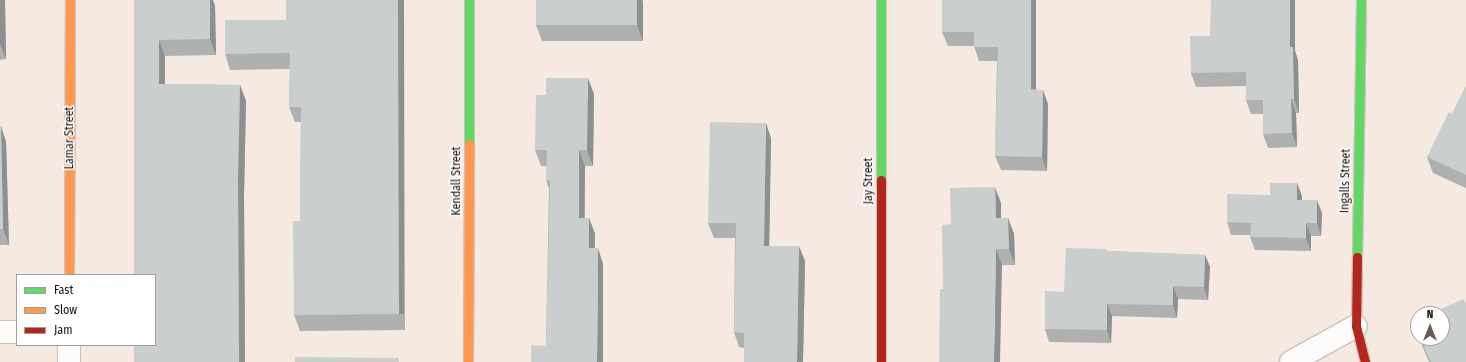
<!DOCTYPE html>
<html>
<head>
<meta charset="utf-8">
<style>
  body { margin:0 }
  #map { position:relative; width:1466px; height:362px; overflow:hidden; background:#f5e9e2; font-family:"Fira Sans Condensed",sans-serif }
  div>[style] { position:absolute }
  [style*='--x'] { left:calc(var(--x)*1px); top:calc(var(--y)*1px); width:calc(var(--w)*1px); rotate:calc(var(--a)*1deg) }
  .roads { filter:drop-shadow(1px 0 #cdc2ba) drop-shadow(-1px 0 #cdc2ba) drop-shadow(0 1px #cdc2ba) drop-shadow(0 -1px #cdc2ba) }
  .street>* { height:22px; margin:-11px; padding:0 11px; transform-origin:11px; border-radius:11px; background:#fefcfb }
  .fast>* { height:9px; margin:-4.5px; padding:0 4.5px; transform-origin:4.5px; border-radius:4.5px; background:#63d668 }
  .slow>* { height:9px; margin:-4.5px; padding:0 4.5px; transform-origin:4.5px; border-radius:4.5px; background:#ff974d }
  .jam>* { height:9px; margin:-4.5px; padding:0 4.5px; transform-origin:4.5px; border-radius:4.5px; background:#b3261e }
  .wall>* { inset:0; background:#aeb1b0 }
  .shaded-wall>* { inset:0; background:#8d9090; transform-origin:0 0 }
  .building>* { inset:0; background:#cacecd; transform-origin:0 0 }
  span { translate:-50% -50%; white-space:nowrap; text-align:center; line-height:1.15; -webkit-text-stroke:3px #fff; paint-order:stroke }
  .street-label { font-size:12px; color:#1a0f07 }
  .legend { position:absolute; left:16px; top:274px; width:140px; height:72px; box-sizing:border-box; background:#fff; border:1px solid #a39f9c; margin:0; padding:5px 7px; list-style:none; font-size:12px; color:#1a0f07 }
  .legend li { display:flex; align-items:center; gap:8px; height:20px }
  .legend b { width:20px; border:1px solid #a39f9c }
  .north { position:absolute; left:1410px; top:306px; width:40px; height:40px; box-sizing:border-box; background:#fff; border:1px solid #a39f9c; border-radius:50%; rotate:0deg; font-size:11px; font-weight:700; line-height:16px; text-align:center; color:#1a0f07 }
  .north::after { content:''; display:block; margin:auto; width:14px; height:18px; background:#675b54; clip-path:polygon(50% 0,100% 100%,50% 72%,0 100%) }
</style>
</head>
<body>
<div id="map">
  <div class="roads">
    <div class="street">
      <i style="--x:0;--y:332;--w:17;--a:0"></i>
      <i style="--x:69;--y:345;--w:17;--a:90"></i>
      <i style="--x:1291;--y:362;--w:74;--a:-29"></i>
    </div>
    <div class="fast">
      <i style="--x:881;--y:0;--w:180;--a:90"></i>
      <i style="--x:469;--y:144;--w:144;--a:-90"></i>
      <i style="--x:1357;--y:257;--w:257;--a:-89.1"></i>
    </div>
    <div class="slow">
      <i style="--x:69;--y:275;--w:275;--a:-89.8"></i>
      <i style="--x:468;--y:362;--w:218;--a:-89.7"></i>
    </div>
    <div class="jam">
      <i style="--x:881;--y:180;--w:182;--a:90"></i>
      <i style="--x:1357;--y:257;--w:69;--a:90.8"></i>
      <i style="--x:1356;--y:326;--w:37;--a:76"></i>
    </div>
  </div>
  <div class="wall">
    <i style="clip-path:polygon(0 0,5px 0,6px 59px,0 60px)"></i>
    <i style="clip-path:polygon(134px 0,213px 0,215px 6px,216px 55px,165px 56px,165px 84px,240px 85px,246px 101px,244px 195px,245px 362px,134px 362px)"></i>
    <i style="clip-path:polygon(286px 0,404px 0,405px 330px,300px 331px,294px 315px,300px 221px,301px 122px,295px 122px,289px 107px,290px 69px,230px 70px,225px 54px,286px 20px)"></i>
    <i style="clip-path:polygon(1036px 0,1036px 89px,1048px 104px,1047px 171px,1001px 170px,995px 156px,997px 61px,979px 61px,974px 46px,948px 46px,942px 32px)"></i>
    <i style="clip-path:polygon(1295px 0,1295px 51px,1298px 60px,1299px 113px,1296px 113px,1297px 147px,1268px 148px,1263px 134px,1263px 114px,1251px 114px,1246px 100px,1246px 86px,1196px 87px,1191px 73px,1210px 36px)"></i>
    <i style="clip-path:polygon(643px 1px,643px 41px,542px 41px,536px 25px)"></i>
    <i style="clip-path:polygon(1466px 86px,1466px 188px,1433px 173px,1427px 157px,1452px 114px)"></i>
    <i style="clip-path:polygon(594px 94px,593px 166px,585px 166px,585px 218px,589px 218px,595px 234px,595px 248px,603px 264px,546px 346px,549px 189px,546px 180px,547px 166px,541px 166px,535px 150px)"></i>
    <i style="clip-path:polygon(0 126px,6px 142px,9px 245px,0 245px)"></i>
    <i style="clip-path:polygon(771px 138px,769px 246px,805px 261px,803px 362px,744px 362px,744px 348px,739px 347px,734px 332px,735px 238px,714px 238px,708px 223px)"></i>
    <i style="clip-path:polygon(1302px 196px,1302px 200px,1322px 213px,1321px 236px,1311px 236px,1311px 251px,1255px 250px,1250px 237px,1250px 235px,1231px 235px,1227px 222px)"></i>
    <i style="clip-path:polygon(1001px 203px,1001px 218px,1008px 218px,1014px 234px,1015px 265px,1002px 265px,943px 289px,951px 224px)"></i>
    <i style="clip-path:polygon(1108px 251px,1205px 255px,1210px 267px,1208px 300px,1178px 299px,1177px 318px,1112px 316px,1111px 343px,1049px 342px,1045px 329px,1064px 292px)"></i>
    <i style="clip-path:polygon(1419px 338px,1442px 338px,1466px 362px,1429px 362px)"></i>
  </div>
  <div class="shaded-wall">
    <i style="clip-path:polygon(0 0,5px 0,6px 59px,0 44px)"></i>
    <i style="clip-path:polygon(210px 0,213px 0,215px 6px,216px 55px,210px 39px)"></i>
    <i style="left:398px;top:0;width:6px;height:314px"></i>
    <i style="clip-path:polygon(637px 0,642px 0,643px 1px,643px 41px,637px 25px)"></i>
    <i style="clip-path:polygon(1031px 0,1036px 0,1036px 104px,1031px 89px)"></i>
    <i style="clip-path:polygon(1290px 0,1295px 0,1295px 51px,1298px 60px,1299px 113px,1294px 99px,1290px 47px)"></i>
    <i style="clip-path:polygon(159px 40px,165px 56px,165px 100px,159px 84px)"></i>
    <i style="clip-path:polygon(588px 78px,594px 94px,593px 166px,587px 150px)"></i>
    <i style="clip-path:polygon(240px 85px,246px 101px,244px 195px,245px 362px,239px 362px,238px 179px)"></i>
    <i style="clip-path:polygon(1043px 90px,1048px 104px,1047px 171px,1042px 157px)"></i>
    <i style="clip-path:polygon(1291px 99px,1296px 113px,1297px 147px,1292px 133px)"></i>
    <i style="clip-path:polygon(766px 123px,771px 138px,769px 260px,764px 246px)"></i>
    <i style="clip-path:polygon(1px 126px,6px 142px,9px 245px,3px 229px)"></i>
    <i style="clip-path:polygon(579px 150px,585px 166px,584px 234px,579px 218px)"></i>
    <i style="clip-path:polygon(1297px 183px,1302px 196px,1302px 212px,1297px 200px)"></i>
    <i style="clip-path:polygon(995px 187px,1001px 203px,1001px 234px,996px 218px)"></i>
    <i style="clip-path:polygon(1317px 200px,1322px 213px,1321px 236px,1317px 223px)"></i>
    <i style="clip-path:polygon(589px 218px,595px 234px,594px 264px,589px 248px)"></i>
    <i style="clip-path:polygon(1008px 218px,1014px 234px,1015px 265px,1009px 249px)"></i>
    <i style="clip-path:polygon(1306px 223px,1311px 236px,1311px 251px,1306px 238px)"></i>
    <i style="clip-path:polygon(799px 246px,805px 261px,803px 362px,797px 362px)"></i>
    <i style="clip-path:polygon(598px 248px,603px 264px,603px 362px,597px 362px)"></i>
    <i style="clip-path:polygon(996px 249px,1002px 265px,1000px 362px,994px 362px)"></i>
    <i style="clip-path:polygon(1205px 255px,1210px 267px,1208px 300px,1204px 287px)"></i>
    <i style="clip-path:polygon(1173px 286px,1178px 299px,1177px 318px,1173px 305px)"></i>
    <i style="clip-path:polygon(1107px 304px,1112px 316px,1111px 343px,1107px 330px)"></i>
  </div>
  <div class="building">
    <i style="clip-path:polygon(134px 0,210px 0,210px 39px,159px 40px,159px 84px,240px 85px,238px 179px,239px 362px,134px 362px,134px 345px,155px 345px,155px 275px,134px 275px)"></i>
    <i style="clip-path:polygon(286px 0,398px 0,399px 314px,294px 315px,293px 221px,300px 221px,301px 107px,289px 107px,290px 53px,225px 54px,225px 20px,286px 20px)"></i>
    <i style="left:536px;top:0;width:101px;height:25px"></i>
    <i style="clip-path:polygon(942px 0,1031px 0,1031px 89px,1043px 90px,1042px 157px,995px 156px,998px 47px,974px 47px,974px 32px,942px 32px)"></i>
    <i style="clip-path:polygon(1211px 0,1290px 0,1290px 47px,1293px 47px,1294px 99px,1291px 99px,1292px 133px,1263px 134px,1263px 100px,1246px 100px,1246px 72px,1191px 73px,1190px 36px,1210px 36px)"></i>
    <i style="clip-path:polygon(546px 78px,588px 78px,587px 150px,579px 150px,579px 218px,589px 218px,589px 248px,598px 248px,597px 362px,531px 362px,531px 345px,546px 346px,550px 181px,546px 180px,547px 150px,535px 150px,536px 95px,546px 95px)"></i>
    <i style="clip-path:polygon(1466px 86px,1466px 175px,1427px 157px,1449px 112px,1452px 114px)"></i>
    <i style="clip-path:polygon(710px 122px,766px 123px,764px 246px,799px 246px,797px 362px,744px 362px,744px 333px,734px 332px,736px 223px,708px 223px)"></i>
    <i style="clip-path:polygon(0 126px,1px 126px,3px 229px,0 229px)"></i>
    <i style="clip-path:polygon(1270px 183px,1297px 183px,1297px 200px,1317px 200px,1317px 223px,1306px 223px,1306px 238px,1250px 237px,1251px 223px,1227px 222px,1227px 194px,1270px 195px)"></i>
    <i style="clip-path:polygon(995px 187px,996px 218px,1008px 218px,1009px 249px,996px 249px,994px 362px,939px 362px,940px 289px,943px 289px,942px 225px,951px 224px,950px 188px)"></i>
    <i style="clip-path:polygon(1066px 248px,1107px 249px,1107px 251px,1205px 255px,1204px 287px,1173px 286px,1173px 305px,1107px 304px,1107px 330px,1045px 329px,1045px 291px,1064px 292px)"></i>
    <i style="clip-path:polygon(1464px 299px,1466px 304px,1466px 362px,1431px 362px,1420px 338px,1442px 338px,1442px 314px,1429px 314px)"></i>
    <i style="clip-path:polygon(1418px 319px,1418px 333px,1413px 321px)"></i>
    <i style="clip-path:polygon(295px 357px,399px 358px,399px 362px,295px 362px)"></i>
  </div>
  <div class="street-label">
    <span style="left:70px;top:138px;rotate:-90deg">Lamar Street</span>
    <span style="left:457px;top:181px;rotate:-90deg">Kendall Street</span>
    <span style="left:869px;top:181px;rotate:-90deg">Jay Street</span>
    <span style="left:1346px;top:181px;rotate:-89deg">Ingalls Street</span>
  </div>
  <ul class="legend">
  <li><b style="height:5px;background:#63d668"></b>Fast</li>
  <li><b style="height:5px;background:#ff974d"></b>Slow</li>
  <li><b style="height:5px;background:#b3261e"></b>Jam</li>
  </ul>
  <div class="north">N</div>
</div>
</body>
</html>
